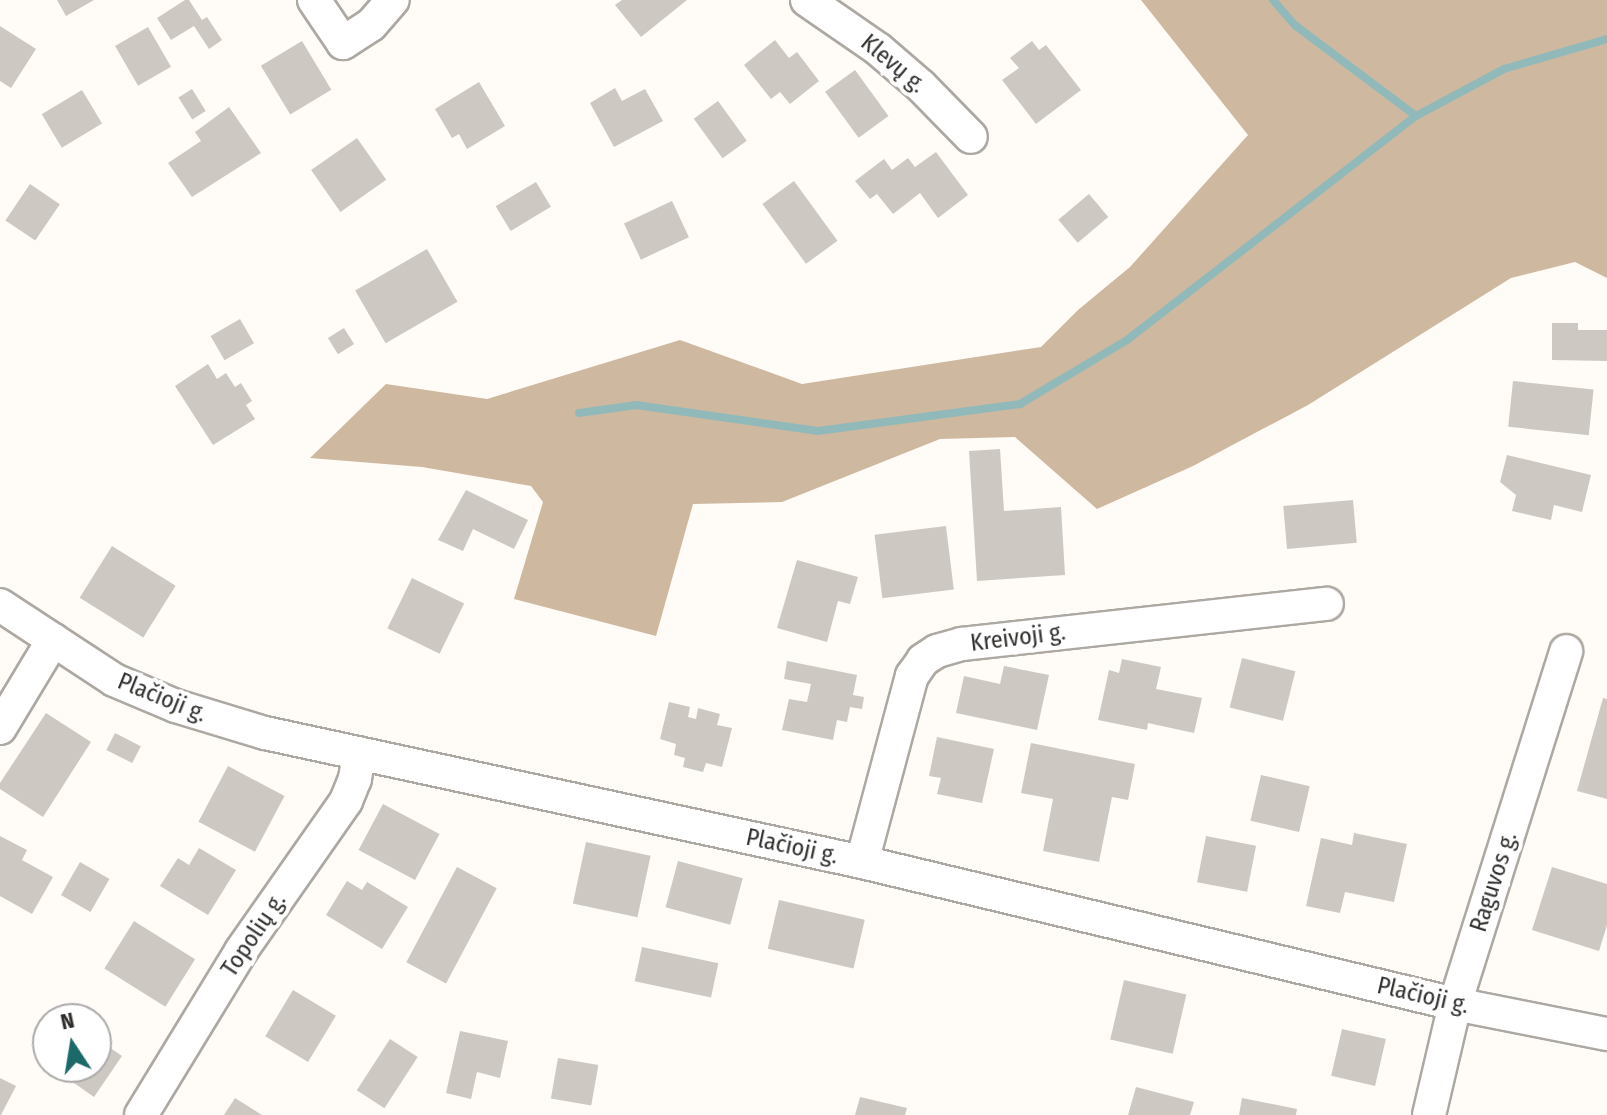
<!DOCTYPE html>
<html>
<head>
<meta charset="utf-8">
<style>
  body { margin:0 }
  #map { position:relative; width:1607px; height:1115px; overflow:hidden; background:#fffbf6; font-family:"Fira Sans Condensed",sans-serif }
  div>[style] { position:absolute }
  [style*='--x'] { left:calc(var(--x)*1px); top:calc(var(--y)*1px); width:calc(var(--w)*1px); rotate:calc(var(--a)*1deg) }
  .forest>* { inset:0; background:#ceb9a0 }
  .stream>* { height:8px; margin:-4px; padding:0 4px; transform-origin:4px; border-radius:4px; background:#92b9b9 }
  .building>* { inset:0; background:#cdc8c2; transform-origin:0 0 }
  .roads { filter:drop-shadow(2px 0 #ada8a2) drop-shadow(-2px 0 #ada8a2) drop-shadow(0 2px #ada8a2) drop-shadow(0 -2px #ada8a2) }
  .minor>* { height:32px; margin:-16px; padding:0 16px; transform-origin:16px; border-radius:16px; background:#fff }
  span { translate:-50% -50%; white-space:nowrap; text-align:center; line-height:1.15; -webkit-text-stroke:8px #fff; paint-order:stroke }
  .street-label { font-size:24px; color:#302e2c }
  .north { position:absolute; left:32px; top:1003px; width:80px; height:80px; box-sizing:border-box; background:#fff; border:2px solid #acabab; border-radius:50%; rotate:348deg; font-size:22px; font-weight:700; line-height:32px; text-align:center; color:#302e2c }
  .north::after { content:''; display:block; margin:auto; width:28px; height:36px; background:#1c696a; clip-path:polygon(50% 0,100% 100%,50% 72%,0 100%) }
</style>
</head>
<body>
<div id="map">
  <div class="forest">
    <i style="clip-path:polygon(1141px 0,1607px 0,1607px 278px,1575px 262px,1511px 278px,1308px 405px,1193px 466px,1097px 509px,1015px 437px,940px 439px,782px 502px,693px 504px,656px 636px,514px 599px,543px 502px,531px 486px,422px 467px,310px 458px,386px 384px,487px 399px,680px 340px,802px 384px,1041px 347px,1078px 310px,1130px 267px,1248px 135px)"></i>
  </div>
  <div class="stream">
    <i style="--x:1273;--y:0;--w:35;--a:49"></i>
    <i style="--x:1296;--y:26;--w:150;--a:36.9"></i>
    <i style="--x:579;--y:413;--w:58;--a:-8"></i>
    <i style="--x:636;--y:405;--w:184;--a:8.1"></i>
    <i style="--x:818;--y:431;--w:204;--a:-7.6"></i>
    <i style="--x:1020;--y:404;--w:125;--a:-30.9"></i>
    <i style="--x:1127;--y:340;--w:366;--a:-37.8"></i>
    <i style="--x:1416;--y:116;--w:100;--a:-28.1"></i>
    <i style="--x:1504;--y:69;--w:107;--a:-16.2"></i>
  </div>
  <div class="building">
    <i style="clip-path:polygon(57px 0,94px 0,66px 16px)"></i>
    <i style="clip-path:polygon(185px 0,189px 0,202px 20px,207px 17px,222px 40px,209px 49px,194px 26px,171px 40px,157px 18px)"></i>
    <i style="clip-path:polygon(622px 0,687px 0,641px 37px,615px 5px)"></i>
    <i style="clip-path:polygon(0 26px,36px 49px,11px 88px,0 81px)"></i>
    <i style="left:148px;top:27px;width:46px;height:38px;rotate:60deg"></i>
    <i style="clip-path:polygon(775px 40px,789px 58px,797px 52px,819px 81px,790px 104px,780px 92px,771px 99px,744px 65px)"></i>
    <i style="left:302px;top:41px;width:57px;height:48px;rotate:59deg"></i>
    <i style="clip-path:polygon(1032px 41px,1039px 50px,1046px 45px,1081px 90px,1036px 124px,1002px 80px,1019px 68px,1010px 58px)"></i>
    <i style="left:855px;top:70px;width:57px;height:37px;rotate:54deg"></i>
    <i style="clip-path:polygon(479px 82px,505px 126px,467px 149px,459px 134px,452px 138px,435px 109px)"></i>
    <i style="clip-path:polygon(615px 88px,622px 101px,645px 89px,663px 121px,614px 147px,590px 103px)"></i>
    <i style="left:192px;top:89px;width:26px;height:16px;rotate:58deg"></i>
    <i style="left:82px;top:90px;width:39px;height:47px;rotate:59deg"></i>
    <i style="left:718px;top:101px;width:49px;height:30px;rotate:54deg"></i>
    <i style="clip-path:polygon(229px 107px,261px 153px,192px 197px,168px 163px,201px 141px,195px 132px)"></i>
    <i style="left:357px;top:138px;width:51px;height:56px;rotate:55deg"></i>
    <i style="clip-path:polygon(936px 152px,968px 195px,938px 218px,920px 193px,893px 214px,877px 194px,870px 199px,855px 181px,884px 159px,892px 170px,908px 158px,915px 167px)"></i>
    <i style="left:794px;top:181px;width:74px;height:39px;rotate:54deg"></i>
    <i style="left:536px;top:182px;width:29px;height:47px;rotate:59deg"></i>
    <i style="left:30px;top:184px;width:36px;height:44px;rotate:34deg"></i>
    <i style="left:1089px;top:194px;width:30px;height:40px;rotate:50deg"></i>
    <i style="left:672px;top:201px;width:40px;height:53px;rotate:65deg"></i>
    <i style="left:427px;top:249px;width:61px;height:83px;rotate:60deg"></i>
    <i style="left:240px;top:319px;width:28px;height:34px;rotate:60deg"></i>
    <i style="clip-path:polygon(1552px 323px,1578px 323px,1578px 330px,1607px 330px,1607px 361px,1552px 360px)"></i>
    <i style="left:344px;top:328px;width:19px;height:19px;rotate:58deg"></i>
    <i style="clip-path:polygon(208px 364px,217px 379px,226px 373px,235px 387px,241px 383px,252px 401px,246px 405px,255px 419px,213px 445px,175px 386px)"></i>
    <i style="left:1513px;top:381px;width:81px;height:46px;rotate:6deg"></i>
    <i style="clip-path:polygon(1000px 449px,1004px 511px,1061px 507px,1065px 575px,977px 581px,969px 451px)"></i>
    <i style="clip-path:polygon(1507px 455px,1591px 475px,1582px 512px,1554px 505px,1551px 520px,1512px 511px,1516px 495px,1500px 482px)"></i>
    <i style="clip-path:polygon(466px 490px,528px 520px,514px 549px,473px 529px,463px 551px,438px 540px)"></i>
    <i style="left:1353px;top:500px;width:43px;height:70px;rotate:85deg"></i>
    <i style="left:946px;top:526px;width:64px;height:72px;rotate:83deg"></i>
    <i style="left:112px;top:546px;width:75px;height:61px;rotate:32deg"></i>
    <i style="clip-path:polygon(797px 560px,858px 577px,850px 604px,838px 601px,827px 642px,777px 628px)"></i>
    <i style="left:412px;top:578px;width:58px;height:56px;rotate:26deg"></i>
    <i style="left:1242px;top:658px;width:55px;height:51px;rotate:14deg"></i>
    <i style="clip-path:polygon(1122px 659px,1161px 667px,1156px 689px,1202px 698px,1194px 733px,1148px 723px,1147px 730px,1098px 720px,1109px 670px,1119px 673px)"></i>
    <i style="clip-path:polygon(787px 661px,857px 675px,853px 695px,864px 697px,862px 709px,850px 707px,847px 722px,837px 720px,833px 740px,782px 730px,789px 699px,807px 702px,811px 684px,784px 679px)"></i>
    <i style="clip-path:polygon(1004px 666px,1049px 675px,1037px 730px,956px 713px,964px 676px,1000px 684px)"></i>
    <i style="clip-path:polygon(1603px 698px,1607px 699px,1607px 799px,1577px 791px)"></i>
    <i style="clip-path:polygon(669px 702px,690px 707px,688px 717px,696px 719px,698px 708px,720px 714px,717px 725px,732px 728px,722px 767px,706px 763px,703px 772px,683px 767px,685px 758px,674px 755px,676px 744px,660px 739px)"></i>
    <i style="clip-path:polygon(46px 713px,91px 742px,43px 817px,0 789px,0 783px)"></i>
    <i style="left:115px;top:733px;width:29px;height:19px;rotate:27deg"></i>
    <i style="clip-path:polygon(937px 737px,994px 749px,982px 803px,937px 794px,941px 778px,929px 776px)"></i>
    <i style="clip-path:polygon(1031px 743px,1135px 764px,1128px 800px,1112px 797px,1099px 862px,1043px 851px,1053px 799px,1021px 793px)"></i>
    <i style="left:228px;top:766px;width:64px;height:63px;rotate:28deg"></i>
    <i style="left:1261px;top:775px;width:50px;height:47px;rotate:13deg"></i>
    <i style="left:383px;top:804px;width:64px;height:52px;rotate:28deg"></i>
    <i style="clip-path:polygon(1354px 833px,1407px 844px,1394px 902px,1345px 892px,1340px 913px,1306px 906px,1321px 838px,1352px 845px)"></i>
    <i style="clip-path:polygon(0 836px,27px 850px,22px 860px,53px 877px,32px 914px,0 896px)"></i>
    <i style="left:1206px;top:836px;width:51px;height:47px;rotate:11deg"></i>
    <i style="left:586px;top:842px;width:66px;height:63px;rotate:12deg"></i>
    <i style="clip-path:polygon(199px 848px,236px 870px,208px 915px,160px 886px,178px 858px,189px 865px)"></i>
    <i style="left:678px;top:861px;width:67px;height:48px;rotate:15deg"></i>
    <i style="left:80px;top:862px;width:34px;height:38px;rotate:30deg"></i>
    <i style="left:457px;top:867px;width:45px;height:108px;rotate:28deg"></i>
    <i style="clip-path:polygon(1552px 867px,1607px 884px,1607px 925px,1599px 951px,1532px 930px)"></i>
    <i style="clip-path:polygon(347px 881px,362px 890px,367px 882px,408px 907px,382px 949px,326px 915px)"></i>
    <i style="left:779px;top:900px;width:88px;height:50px;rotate:13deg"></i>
    <i style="left:134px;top:921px;width:72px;height:56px;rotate:32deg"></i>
    <i style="left:642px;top:947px;width:78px;height:35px;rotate:12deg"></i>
    <i style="left:1124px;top:980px;width:64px;height:61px;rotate:13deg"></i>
    <i style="left:293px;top:990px;width:50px;height:54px;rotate:31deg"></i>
    <i style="left:1342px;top:1029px;width:45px;height:48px;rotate:13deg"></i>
    <i style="clip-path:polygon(460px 1031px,508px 1041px,500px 1078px,477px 1072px,471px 1099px,446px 1093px)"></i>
    <i style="clip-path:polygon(96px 1038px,122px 1056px,94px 1097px,57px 1071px,60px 1067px,96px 1067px)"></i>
    <i style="left:390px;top:1039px;width:33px;height:61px;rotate:33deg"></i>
    <i style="left:558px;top:1058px;width:41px;height:41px;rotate:10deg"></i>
    <i style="clip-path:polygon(0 1078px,16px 1086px,1px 1115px,0 1115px)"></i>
    <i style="clip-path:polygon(1136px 1087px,1194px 1102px,1190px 1115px,1128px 1115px)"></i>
    <i style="clip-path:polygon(860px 1097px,907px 1108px,905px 1115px,855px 1115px)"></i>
    <i style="clip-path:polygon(235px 1098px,262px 1115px,224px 1115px)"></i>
    <i style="clip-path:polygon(1242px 1098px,1297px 1109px,1296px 1115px,1239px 1115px)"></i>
  </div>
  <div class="roads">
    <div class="minor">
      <i style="--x:314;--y:0;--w:52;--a:56"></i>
      <i style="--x:343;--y:43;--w:33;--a:-33"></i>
      <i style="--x:371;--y:25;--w:33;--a:-49"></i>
      <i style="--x:807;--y:0;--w:86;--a:34.6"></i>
      <i style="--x:878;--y:49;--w:57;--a:40.7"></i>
      <i style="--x:921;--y:86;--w:71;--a:45.6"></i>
      <i style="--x:0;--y:605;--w:136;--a:33.3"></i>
      <i style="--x:114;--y:680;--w:67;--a:22.8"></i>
      <i style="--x:176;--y:706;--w:93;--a:16.9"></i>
      <i style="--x:265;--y:733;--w:611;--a:12.19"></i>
      <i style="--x:862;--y:862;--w:610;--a:13.47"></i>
      <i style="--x:1455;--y:1004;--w:155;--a:11.2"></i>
      <i style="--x:0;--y:728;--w:103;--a:-58.9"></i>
      <i style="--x:862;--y:862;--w:193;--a:-75"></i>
      <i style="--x:912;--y:676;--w:19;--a:-55"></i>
      <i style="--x:923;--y:660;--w:17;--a:-33"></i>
      <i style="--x:937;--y:651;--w:26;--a:-16"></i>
      <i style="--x:962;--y:644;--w:367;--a:-6.3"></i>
      <i style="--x:141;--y:1115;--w:192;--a:-58.6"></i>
      <i style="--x:241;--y:951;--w:183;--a:-55"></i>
      <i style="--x:346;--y:801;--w:24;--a:-68"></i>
      <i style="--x:355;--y:779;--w:26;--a:-81"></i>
      <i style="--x:1429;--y:1115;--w:114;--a:-76.8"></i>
      <i style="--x:1455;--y:1004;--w:370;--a:-72.5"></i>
    </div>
  </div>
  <div class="street-label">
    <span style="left:893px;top:64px;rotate:40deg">Klevų g.</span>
    <span style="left:1018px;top:638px;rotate:-7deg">Kreivoji g.</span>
    <span style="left:162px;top:698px;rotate:22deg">Plačioji g.</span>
    <span style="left:792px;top:847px;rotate:12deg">Plačioji g.</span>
    <span style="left:1494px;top:882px;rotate:-72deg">Raguvos g.</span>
    <span style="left:254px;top:935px;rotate:-56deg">Topolių g.</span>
    <span style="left:1423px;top:996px;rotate:13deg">Plačioji g.</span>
  </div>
  <div class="north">N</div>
</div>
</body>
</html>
